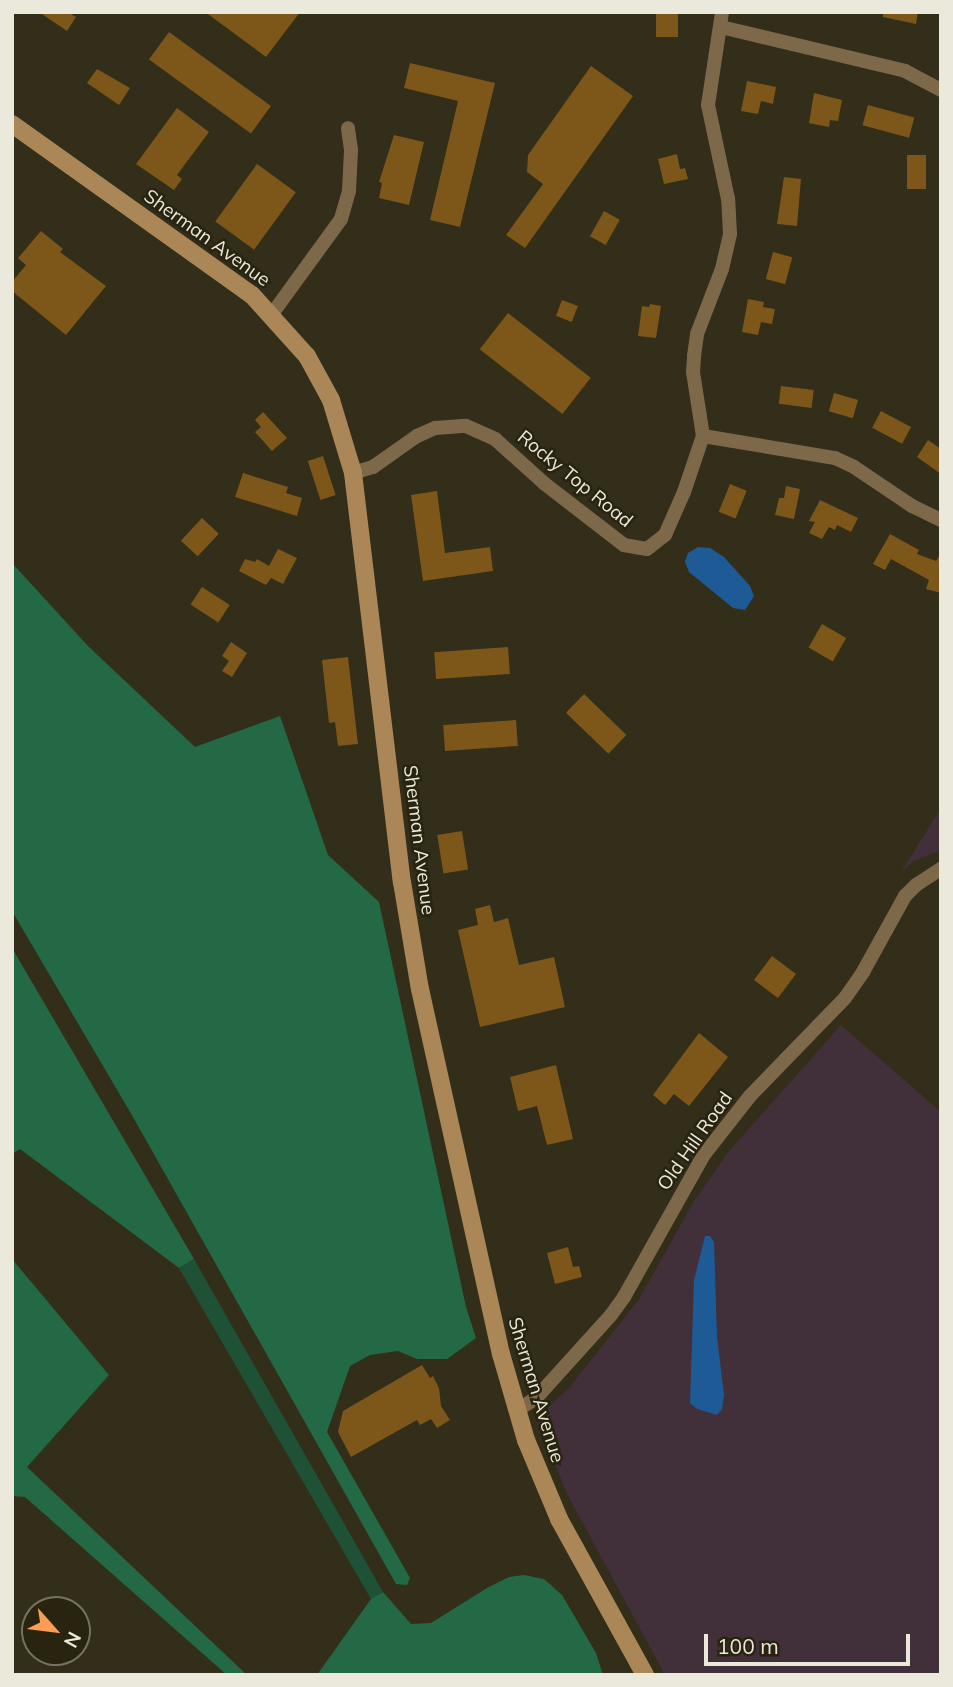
<!DOCTYPE html>
<html>
<head>
<meta charset="utf-8">
<style>
  body { margin:0 }
  #map { position:relative; width:953px; height:1687px; overflow:hidden; background:#322e19; font-family:Mulish,sans-serif }
  div>[style] { position:absolute }
  [style*='--x'] { left:calc(var(--x)*1px); top:calc(var(--y)*1px); width:calc(var(--w)*1px); rotate:calc(var(--a)*1deg) }
  .education>* { inset:0; background:#412f39 }
  .green>* { inset:0; background:#1f5136 }
  .forest>* { inset:0; background:#246945 }
  .water>* { inset:0; background:#1e5b96 }
  .building>* { inset:0; background:#7d5619; transform-origin:0 0 }
  .minor>* { height:14px; margin:-7px; padding:0 7px; transform-origin:7px; border-radius:7px; background:#7e684a }
  .secondary>* { height:18px; margin:-9px; padding:0 9px; transform-origin:9px; border-radius:9px; background:#ab8758 }
  span { translate:-50% -50%; white-space:nowrap; text-align:center; line-height:1.15; -webkit-text-stroke:5px #28240f; paint-order:stroke }
  .street-label { font-size:19px; color:#ebe9dc }
  .frame { position:absolute; inset:0; border:14px solid #ebe9dc; pointer-events:none }
  .north { position:absolute; left:21px; top:1596px; width:70px; height:70px; box-sizing:border-box; background:#28240f; border:2px solid #767361; border-radius:50%; rotate:118deg; font-size:19px; font-weight:700; line-height:28px; text-align:center; color:#ebe9dc }
  .north::after { content:''; display:block; margin:auto; width:24px; height:32px; background:#fd9c55; clip-path:polygon(50% 0,100% 100%,50% 72%,0 100%) }
  .scale { position:absolute; left:704px; top:1634px; width:206px; height:32px; box-sizing:border-box; border:4px solid #ebe9dc; border-top:0; padding-left:9px; font-size:21px; line-height:24px; white-space:nowrap; color:#ebe9dc; -webkit-text-stroke:5px #28240f; paint-order:stroke }
</style>
</head>
<body>
<div id="map">
  <div class="education">
    <i style="clip-path:polygon(941px 808px,941px 850px,914px 861px,901px 872px)"></i>
    <i style="clip-path:polygon(841px 1025px,941px 1112px,941px 1675px,665px 1675px,567px 1494px,536px 1418px,569px 1388px,639px 1299px,694px 1201px,729px 1151px)"></i>
  </div>
  <div class="green">
    <i style="clip-path:polygon(194px 1259px,383px 1592px,371px 1599px,179px 1268px)"></i>
  </div>
  <div class="forest">
    <i style="clip-path:polygon(12px 563px,88px 646px,195px 747px,280px 716px,328px 855px,379px 902px,466px 1307px,476px 1338px,447px 1359px,417px 1359px,398px 1351px,370px 1355px,350px 1366px,327px 1432px,410px 1578px,407px 1585px,396px 1584px,133px 1117px,12px 911px)"></i>
    <i style="clip-path:polygon(12px 948px,194px 1259px,179px 1268px,20px 1149px,12px 1154px)"></i>
    <i style="clip-path:polygon(12px 1259px,109px 1375px,27px 1467px,247px 1675px,227px 1675px,25px 1497px,12px 1496px)"></i>
    <i style="clip-path:polygon(524px 1575px,544px 1579px,562px 1595px,596px 1653px,603px 1675px,317px 1675px,371px 1599px,383px 1592px,411px 1624px,431px 1623px,487px 1588px,509px 1577px)"></i>
  </div>
  <div class="water">
    <i style="clip-path:polygon(698px 547px,710px 548px,724px 557px,750px 586px,754px 596px,745px 610px,733px 608px,689px 572px,685px 562px,688px 553px)"></i>
    <i style="clip-path:polygon(705px 1236px,710px 1236px,714px 1242px,717px 1337px,724px 1395px,722px 1409px,717px 1415px,697px 1409px,690px 1403px,694px 1280px)"></i>
  </div>
  <div class="building">
    <i style="clip-path:polygon(39px 12px,68px 12px,76px 17px,67px 31px)"></i>
    <i style="clip-path:polygon(205px 12px,300px 12px,266px 57px)"></i>
    <i style="left:656px;top:12px;width:22px;height:25px"></i>
    <i style="clip-path:polygon(883px 12px,918px 12px,916px 24px,883px 17px)"></i>
    <i style="left:169px;top:32px;width:126px;height:34px;rotate:36deg"></i>
    <i style="clip-path:polygon(410px 63px,495px 83px,460px 227px,430px 220px,458px 101px,404px 88px)"></i>
    <i style="clip-path:polygon(591px 66px,633px 96px,525px 248px,506px 235px,543px 184px,527px 172px,528px 155px)"></i>
    <i style="clip-path:polygon(97px 69px,130px 88px,119px 105px,87px 83px)"></i>
    <i style="clip-path:polygon(747px 81px,776px 87px,773px 104px,761px 101px,758px 114px,741px 111px)"></i>
    <i style="clip-path:polygon(814px 93px,842px 100px,838px 121px,830px 120px,829px 127px,809px 123px)"></i>
    <i style="left:868px;top:105px;width:48px;height:21px;rotate:15deg"></i>
    <i style="clip-path:polygon(177px 108px,209px 132px,177px 175px,182px 179px,174px 190px,136px 164px)"></i>
    <i style="clip-path:polygon(394px 135px,424px 142px,409px 205px,379px 198px,382px 183px,379px 182px)"></i>
    <i style="clip-path:polygon(677px 154px,680px 169px,685px 168px,688px 179px,664px 184px,658px 159px)"></i>
    <i style="left:907px;top:155px;width:19px;height:34px"></i>
    <i style="left:257px;top:164px;width:48px;height:71px;rotate:36deg"></i>
    <i style="clip-path:polygon(784px 177px,801px 179px,797px 226px,777px 224px)"></i>
    <i style="left:604px;top:211px;width:18px;height:29px;rotate:29deg"></i>
    <i style="clip-path:polygon(41px 231px,63px 249px,60px 252px,106px 286px,66px 335px,12px 291px,12px 282px,26px 265px,18px 258px)"></i>
    <i style="left:773px;top:252px;width:20px;height:28px;rotate:15deg"></i>
    <i style="clip-path:polygon(748px 299px,764px 302px,763px 307px,775px 309px,772px 324px,761px 322px,758px 335px,742px 332px)"></i>
    <i style="left:562px;top:300px;width:17px;height:17px;rotate:21deg"></i>
    <i style="clip-path:polygon(650px 304px,661px 306px,656px 338px,638px 336px,642px 306px,649px 307px)"></i>
    <i style="left:508px;top:313px;width:105px;height:46px;rotate:38deg"></i>
    <i style="left:781px;top:386px;width:33px;height:18px;rotate:7deg"></i>
    <i style="left:834px;top:393px;width:25px;height:19px;rotate:16deg"></i>
    <i style="left:881px;top:411px;width:34px;height:19px;rotate:28deg"></i>
    <i style="clip-path:polygon(263px 412px,287px 438px,272px 451px,255px 432px,261px 427px,255px 420px)"></i>
    <i style="clip-path:polygon(928px 440px,941px 449px,941px 474px,917px 457px)"></i>
    <i style="left:323px;top:456px;width:41px;height:16px;rotate:72deg"></i>
    <i style="clip-path:polygon(243px 473px,288px 487px,286px 493px,302px 498px,297px 516px,235px 497px)"></i>
    <i style="left:730px;top:484px;width:18px;height:30px;rotate:22deg"></i>
    <i style="clip-path:polygon(786px 486px,800px 489px,794px 519px,775px 515px,779px 498px,784px 498px)"></i>
    <i style="clip-path:polygon(437px 491px,445px 553px,490px 547px,493px 571px,423px 581px,411px 495px)"></i>
    <i style="clip-path:polygon(820px 500px,858px 518px,851px 532px,837px 525px,835px 530px,829px 527px,822px 539px,809px 533px,815px 522px,809px 521px)"></i>
    <i style="left:202px;top:518px;width:23px;height:31px;rotate:43deg"></i>
    <i style="clip-path:polygon(890px 534px,919px 550px,917px 554px,936px 561px,941px 553px,941px 593px,926px 589px,929px 580px,891px 559px,885px 570px,873px 564px)"></i>
    <i style="clip-path:polygon(278px 549px,297px 558px,283px 584px,271px 578px,266px 585px,239px 571px,245px 559px,255px 562px,257px 559px,269px 566px)"></i>
    <i style="left:202px;top:587px;width:33px;height:21px;rotate:33deg"></i>
    <i style="left:822px;top:624px;width:28px;height:27px;rotate:30deg"></i>
    <i style="clip-path:polygon(231px 642px,247px 653px,232px 677px,222px 671px,229px 661px,222px 656px)"></i>
    <i style="left:508px;top:647px;width:27px;height:74px;rotate:86deg"></i>
    <i style="clip-path:polygon(348px 657px,358px 744px,338px 746px,335px 722px,329px 723px,322px 660px)"></i>
    <i style="left:584px;top:694px;width:59px;height:26px;rotate:44deg"></i>
    <i style="left:516px;top:720px;width:26px;height:73px;rotate:86deg"></i>
    <i style="left:462px;top:831px;width:39px;height:25px;rotate:81deg"></i>
    <i style="clip-path:polygon(490px 905px,494px 922px,508px 918px,519px 965px,554px 957px,565px 1007px,480px 1027px,458px 930px,478px 925px,475px 909px)"></i>
    <i style="left:772px;top:956px;width:30px;height:30px;rotate:37deg"></i>
    <i style="clip-path:polygon(699px 1033px,728px 1057px,689px 1106px,674px 1094px,665px 1105px,653px 1095px)"></i>
    <i style="clip-path:polygon(556px 1065px,573px 1139px,547px 1145px,537px 1106px,518px 1111px,510px 1077px)"></i>
    <i style="clip-path:polygon(568px 1247px,573px 1267px,579px 1266px,582px 1277px,555px 1284px,547px 1253px)"></i>
    <i style="clip-path:polygon(422px 1365px,430px 1378px,433px 1376px,439px 1388px,441px 1406px,450px 1420px,437px 1428px,431px 1419px,420px 1425px,417px 1420px,351px 1457px,338px 1432px,343px 1411px)"></i>
  </div>
  <div class="minor">
    <i style="--x:721;--y:27;--w:189;--a:13.4"></i>
    <i style="--x:905;--y:71;--w:41;--a:27.8"></i>
    <i style="--x:272;--y:314;--w:117;--a:-54"></i>
    <i style="--x:341;--y:219;--w:29;--a:-74"></i>
    <i style="--x:349;--y:191;--w:41;--a:-87.2"></i>
    <i style="--x:351;--y:150;--w:22;--a:-98"></i>
    <i style="--x:703;--y:436;--w:134;--a:9.5"></i>
    <i style="--x:835;--y:458;--w:21;--a:25"></i>
    <i style="--x:854;--y:467;--w:70;--a:33.9"></i>
    <i style="--x:912;--y:506;--w:32;--a:26"></i>
    <i style="--x:353;--y:473;--w:21;--a:-17"></i>
    <i style="--x:373;--y:467;--w:54;--a:-35.2"></i>
    <i style="--x:417;--y:436;--w:20;--a:-24"></i>
    <i style="--x:435;--y:428;--w:31;--a:-4"></i>
    <i style="--x:466;--y:426;--w:32;--a:24"></i>
    <i style="--x:495;--y:439;--w:67;--a:42"></i>
    <i style="--x:545;--y:484;--w:100;--a:37.7"></i>
    <i style="--x:624;--y:545;--w:23;--a:10"></i>
    <i style="--x:647;--y:549;--w:23;--a:-38"></i>
    <i style="--x:665;--y:535;--w:47;--a:-66.2"></i>
    <i style="--x:684;--y:492;--w:59;--a:-71.3"></i>
    <i style="--x:703;--y:436;--w:65;--a:-98.9"></i>
    <i style="--x:693;--y:372;--w:16;--a:-86"></i>
    <i style="--x:694;--y:356;--w:22;--a:-82"></i>
    <i style="--x:697;--y:334;--w:70;--a:-69"></i>
    <i style="--x:722;--y:269;--w:36;--a:-77"></i>
    <i style="--x:730;--y:234;--w:35;--a:-93"></i>
    <i style="--x:728;--y:199;--w:96;--a:-102"></i>
    <i style="--x:708;--y:105;--w:94;--a:-81.4"></i>
    <i style="--x:518;--y:1410;--w:23;--a:-34"></i>
    <i style="--x:537;--y:1397;--w:110;--a:-47.9"></i>
    <i style="--x:611;--y:1315;--w:22;--a:-54"></i>
    <i style="--x:624;--y:1297;--w:162;--a:-60.7"></i>
    <i style="--x:703;--y:1156;--w:76;--a:-51.9"></i>
    <i style="--x:750;--y:1096;--w:136;--a:-45.9"></i>
    <i style="--x:845;--y:998;--w:32;--a:-55"></i>
    <i style="--x:863;--y:972;--w:87;--a:-61.1"></i>
    <i style="--x:905;--y:896;--w:16;--a:-45"></i>
    <i style="--x:916;--y:885;--w:30;--a:-33"></i>
  </div>
  <div class="secondary">
    <i style="--x:12;--y:124;--w:295;--a:35.5"></i>
    <i style="--x:252;--y:295;--w:82;--a:48"></i>
    <i style="--x:307;--y:356;--w:50;--a:61.4"></i>
    <i style="--x:331;--y:400;--w:76;--a:73.2"></i>
    <i style="--x:353;--y:473;--w:412;--a:83.2"></i>
    <i style="--x:402;--y:882;--w:109;--a:80.5"></i>
    <i style="--x:420;--y:989;--w:374;--a:77.5"></i>
    <i style="--x:501;--y:1354;--w:90;--a:73.8"></i>
    <i style="--x:526;--y:1440;--w:86;--a:67.3"></i>
    <i style="--x:559;--y:1519;--w:178;--a:61.1"></i>
  </div>
  <div class="street-label">
    <span style="left:207px;top:238px;rotate:36deg">Sherman Avenue</span>
    <span style="left:575px;top:479px;rotate:39deg">Rocky Top Road</span>
    <span style="left:419px;top:840px;rotate:83deg">Sherman Avenue</span>
    <span style="left:695px;top:1141px;rotate:-55deg">Old Hill Road</span>
    <span style="left:536px;top:1390px;rotate:73deg">Sherman Avenue</span>
  </div>
  <div class="frame"></div>
  <div class="north">N</div>
  <div class="scale">100 m</div>
</div>
</body>
</html>
